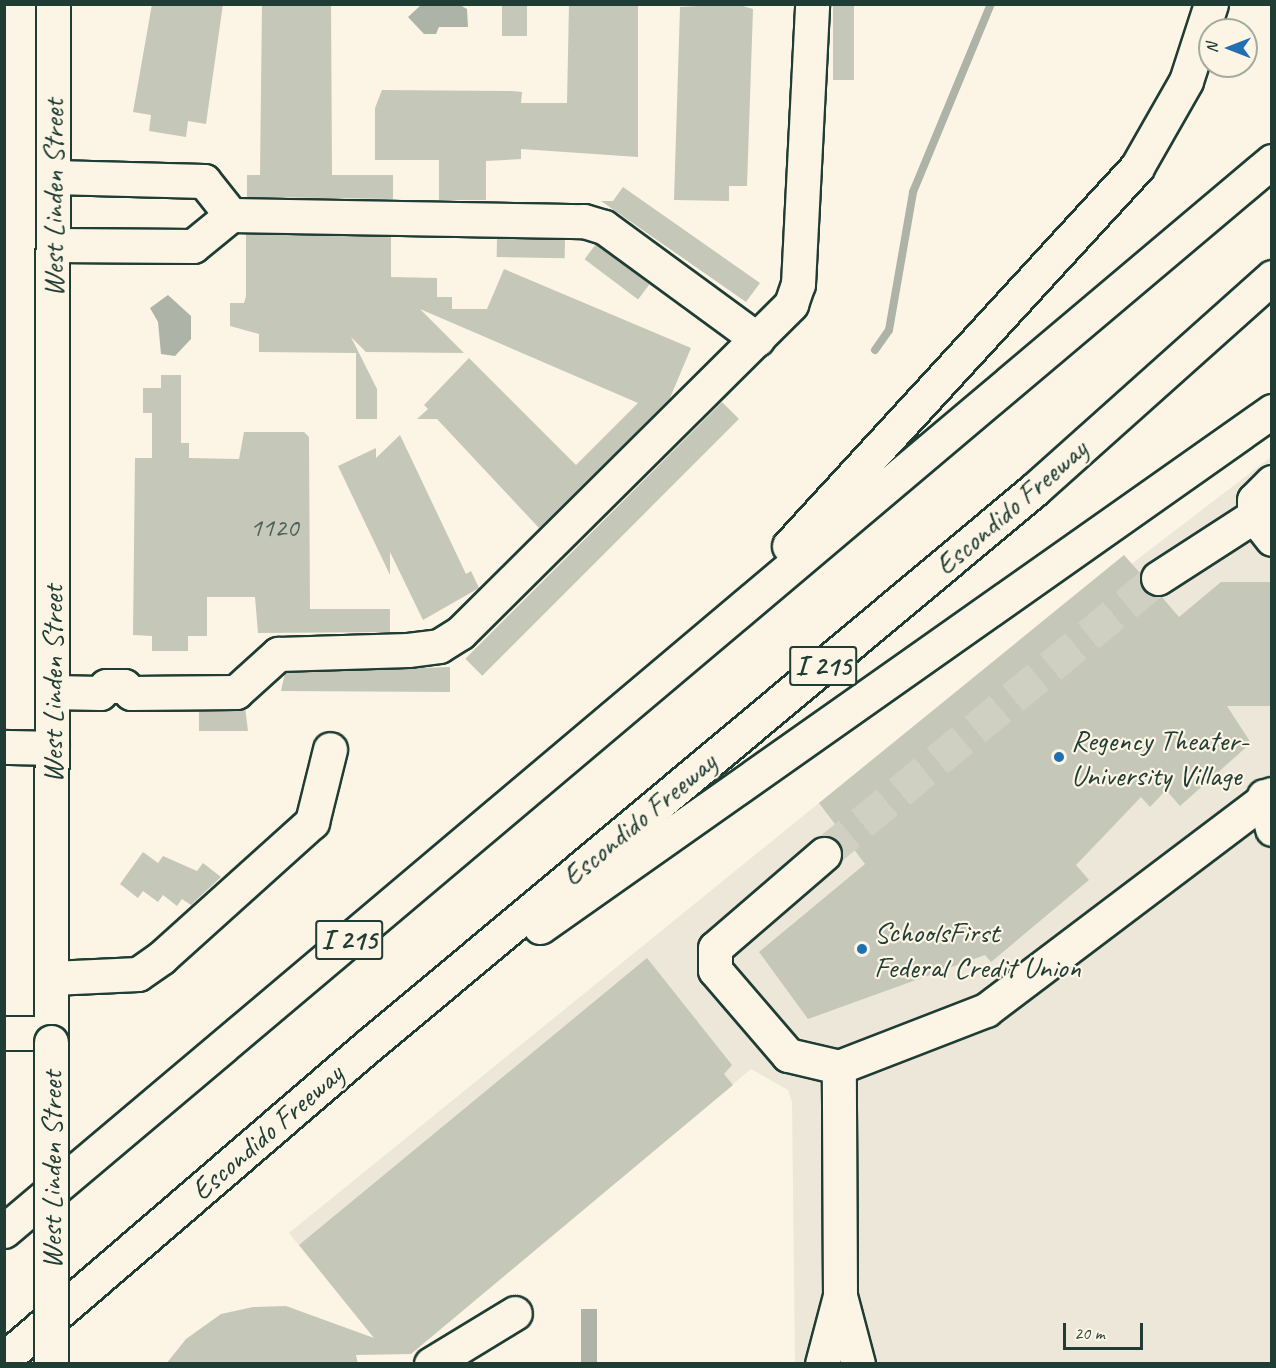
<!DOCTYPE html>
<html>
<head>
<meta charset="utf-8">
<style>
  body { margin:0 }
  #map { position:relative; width:1276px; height:1368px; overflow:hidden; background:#fcf5e5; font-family:Caveat,sans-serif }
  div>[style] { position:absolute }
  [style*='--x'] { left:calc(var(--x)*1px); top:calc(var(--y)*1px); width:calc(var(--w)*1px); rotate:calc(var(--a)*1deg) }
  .built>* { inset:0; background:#ece7d8 }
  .water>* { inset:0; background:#aeb3a7; transform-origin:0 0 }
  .stream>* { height:8px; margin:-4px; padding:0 4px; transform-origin:4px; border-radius:4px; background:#aeb3a7 }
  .building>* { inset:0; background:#c5c7b9; transform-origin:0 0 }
  .minor-tunnel>* { height:33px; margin-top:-16.5px; transform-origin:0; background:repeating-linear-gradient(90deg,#d0d0c2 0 33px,transparent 0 49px) }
  .roads { filter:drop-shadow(2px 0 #1f3d34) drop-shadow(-2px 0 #1f3d34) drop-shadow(0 2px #1f3d34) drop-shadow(0 -2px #1f3d34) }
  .minor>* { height:33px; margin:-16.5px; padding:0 16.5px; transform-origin:16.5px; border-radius:16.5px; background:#fcf5e5 }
  .highway>* { height:33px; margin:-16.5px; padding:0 16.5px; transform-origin:16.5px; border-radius:16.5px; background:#fcf5e5 }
  .bridges { filter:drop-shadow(2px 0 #1f3d34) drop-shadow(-2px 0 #1f3d34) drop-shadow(0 2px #1f3d34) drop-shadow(0 -2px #1f3d34) }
  .minor-bridge>* { height:33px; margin:-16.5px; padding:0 16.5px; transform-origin:16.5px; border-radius:16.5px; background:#fcf5e5 }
  .dots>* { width:16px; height:16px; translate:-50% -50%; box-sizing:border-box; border:3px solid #fcf5e5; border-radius:50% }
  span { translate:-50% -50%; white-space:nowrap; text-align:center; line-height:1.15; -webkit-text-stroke:4.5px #fcf5e5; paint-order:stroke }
  .number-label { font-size:27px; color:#486055 }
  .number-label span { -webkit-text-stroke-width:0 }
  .shield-label span { padding:2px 4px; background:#fcf5e5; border:2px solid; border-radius:4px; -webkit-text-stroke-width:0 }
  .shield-label { font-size:28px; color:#1f3d34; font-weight:700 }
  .street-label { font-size:30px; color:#1f3d34 }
  .poi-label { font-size:30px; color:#1f3d34 }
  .left { translate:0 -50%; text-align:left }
  .frame { position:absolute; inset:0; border:6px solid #1f3d34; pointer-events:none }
  .north { position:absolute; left:1198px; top:18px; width:60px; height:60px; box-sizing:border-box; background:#fcf5e5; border:2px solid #a4ab9e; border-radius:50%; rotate:270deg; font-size:16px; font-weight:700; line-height:24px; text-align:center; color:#1f3d34 }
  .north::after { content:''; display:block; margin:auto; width:21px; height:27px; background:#1f6fb2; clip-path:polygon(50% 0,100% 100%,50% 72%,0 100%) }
  .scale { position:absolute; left:1063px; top:1323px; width:80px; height:27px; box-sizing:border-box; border:3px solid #1f3d34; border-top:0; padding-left:8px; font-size:18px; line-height:21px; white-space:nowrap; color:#1f3d34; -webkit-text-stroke:4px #fcf5e5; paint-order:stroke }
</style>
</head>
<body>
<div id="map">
  <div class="built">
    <i style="clip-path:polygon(1271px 457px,1271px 1363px,795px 1363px,792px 1102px,788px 1090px,751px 1069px,410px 1354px,387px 1354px,289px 1233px,819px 803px)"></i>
  </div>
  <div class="water">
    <i style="clip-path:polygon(421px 5px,460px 5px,467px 9px,468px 27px,439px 27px,436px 34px,424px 34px,408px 17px)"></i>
    <i style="clip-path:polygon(168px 295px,191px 316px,191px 339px,175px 356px,161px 354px,158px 322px,150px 308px)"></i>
    <i style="left:581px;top:1309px;width:16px;height:54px"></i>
  </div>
  <div class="stream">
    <i style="--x:875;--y:350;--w:24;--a:-55"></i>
    <i style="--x:889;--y:330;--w:140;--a:-80.1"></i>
    <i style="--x:913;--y:192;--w:204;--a:-67.5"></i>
  </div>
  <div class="building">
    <i style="clip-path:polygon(152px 4px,223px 4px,206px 124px,188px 121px,186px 137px,149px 131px,151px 115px,133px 112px)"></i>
    <i style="clip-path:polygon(262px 4px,331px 4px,332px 175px,393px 175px,393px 199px,247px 197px,247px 175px,260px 175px)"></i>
    <i style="left:502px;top:4px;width:25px;height:32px"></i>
    <i style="clip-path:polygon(569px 4px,638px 4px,638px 157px,521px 149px,521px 159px,486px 161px,486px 200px,439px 200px,439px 160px,375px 160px,375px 108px,382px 90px,512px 91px,522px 92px,521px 103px,567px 103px)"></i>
    <i style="clip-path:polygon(736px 4px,753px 9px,747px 186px,729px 186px,729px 201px,674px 200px,680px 7px)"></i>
    <i style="left:833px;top:4px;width:21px;height:76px"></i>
    <i style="clip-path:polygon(623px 187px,760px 283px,746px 302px,601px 201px,613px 201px)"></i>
    <i style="clip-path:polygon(246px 234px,391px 236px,391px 277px,437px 278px,437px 297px,452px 297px,452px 309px,487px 309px,504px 269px,691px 348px,670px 398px,539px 528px,437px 419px,417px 419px,428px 409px,424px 405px,469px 358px,576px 465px,638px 403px,420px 309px,464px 353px,366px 352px,351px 337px,377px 389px,377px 419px,356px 419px,356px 353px,259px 352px,259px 334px,230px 326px,230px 303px,244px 303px,246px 296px)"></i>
    <i style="left:497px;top:238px;width:68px;height:19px;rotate:1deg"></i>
    <i style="left:596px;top:244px;width:67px;height:19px;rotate:37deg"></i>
    <i style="clip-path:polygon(161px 375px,181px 375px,181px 443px,189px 443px,189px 458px,239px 459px,244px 432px,304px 432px,309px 437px,310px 609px,390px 609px,390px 632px,258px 633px,255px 597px,207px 597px,207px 636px,188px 636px,188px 651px,152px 651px,152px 636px,133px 635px,135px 458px,152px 458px,152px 413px,143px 413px,143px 388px,161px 388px)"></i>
    <i style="left:722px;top:402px;width:24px;height:363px;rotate:45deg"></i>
    <i style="clip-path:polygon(400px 435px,466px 574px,471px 571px,479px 588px,423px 620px,390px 552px,390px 575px,338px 466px,376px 448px,376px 458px)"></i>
    <i style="clip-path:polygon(1124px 555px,1140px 573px,1143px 589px,1161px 596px,1179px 617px,1221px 582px,1272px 582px,1272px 706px,1227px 706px,1251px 743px,1180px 806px,1166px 790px,1150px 807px,1141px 797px,1076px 865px,1089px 880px,991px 962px,985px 955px,808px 1019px,759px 952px,865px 864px,819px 803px)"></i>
    <i style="clip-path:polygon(450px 667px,450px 692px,281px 691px,285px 673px)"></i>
    <i style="clip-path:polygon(245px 707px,248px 731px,199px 731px,199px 711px)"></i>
    <i style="clip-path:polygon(143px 852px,158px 863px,163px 856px,197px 871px,203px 863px,221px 877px,191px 905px,182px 899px,177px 906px,163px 895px,158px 902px,143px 891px,138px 898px,120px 884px)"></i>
    <i style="clip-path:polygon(647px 958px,732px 1065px,724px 1074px,733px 1085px,411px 1354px,356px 1355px,358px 1364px,166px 1364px,186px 1339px,221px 1314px,253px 1307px,286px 1306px,374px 1338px,299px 1245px)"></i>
  </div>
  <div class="minor-tunnel">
    <i style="--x:824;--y:854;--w:433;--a:-39.6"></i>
  </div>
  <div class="roads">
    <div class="minor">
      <i style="--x:54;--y:177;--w:150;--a:1.5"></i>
      <i style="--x:204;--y:181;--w:43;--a:51.5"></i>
      <i style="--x:54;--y:245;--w:139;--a:0.4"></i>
      <i style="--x:193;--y:246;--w:49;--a:-39.2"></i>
      <i style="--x:231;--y:215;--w:353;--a:1"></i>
      <i style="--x:584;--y:221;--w:21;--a:17"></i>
      <i style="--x:604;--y:227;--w:190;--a:36.2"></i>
      <i style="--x:1272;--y:482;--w:25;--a:135"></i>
      <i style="--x:1254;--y:500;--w:16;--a:90"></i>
      <i style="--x:1254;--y:516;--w:29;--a:52"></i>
      <i style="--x:1158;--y:578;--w:114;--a:-32.9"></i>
      <i style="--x:52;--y:692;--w:48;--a:1.2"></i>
      <i style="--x:100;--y:693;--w:9;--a:-49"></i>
      <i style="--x:106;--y:686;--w:18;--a:0"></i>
      <i style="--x:124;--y:686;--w:10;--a:45"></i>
      <i style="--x:131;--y:693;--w:105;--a:-0.5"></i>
      <i style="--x:236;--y:692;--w:57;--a:-42.1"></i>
      <i style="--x:278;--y:654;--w:130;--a:-1.8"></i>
      <i style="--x:408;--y:650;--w:31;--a:-7"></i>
      <i style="--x:439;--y:646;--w:25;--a:-32"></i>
      <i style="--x:460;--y:633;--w:467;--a:-44.8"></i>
      <i style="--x:791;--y:304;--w:21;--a:-71"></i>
      <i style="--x:798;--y:284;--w:280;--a:-87.1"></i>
      <i style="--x:4;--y:747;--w:48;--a:1.2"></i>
      <i style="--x:1264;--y:796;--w:34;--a:76"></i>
      <i style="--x:824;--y:854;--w:144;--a:139.2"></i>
      <i style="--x:715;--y:948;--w:22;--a:90"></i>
      <i style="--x:715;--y:970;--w:112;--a:49.3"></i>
      <i style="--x:788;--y:1055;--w:52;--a:13.2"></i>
      <i style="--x:52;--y:978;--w:86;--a:-2.7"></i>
      <i style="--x:138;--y:974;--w:29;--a:-35"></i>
      <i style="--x:162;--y:957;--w:202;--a:-42"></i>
      <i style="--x:312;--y:822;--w:75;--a:-76.1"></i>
      <i style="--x:4;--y:1033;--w:47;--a:0"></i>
      <i style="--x:51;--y:1042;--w:1038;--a:-89.89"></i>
      <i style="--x:431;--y:1364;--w:98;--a:-31.3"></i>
      <i style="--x:822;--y:1364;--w:70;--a:-75.2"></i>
      <i style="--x:858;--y:1364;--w:70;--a:-104.8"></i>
      <i style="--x:840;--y:1296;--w:229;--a:-90.3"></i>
      <i style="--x:839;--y:1067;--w:158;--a:-21.2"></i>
      <i style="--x:986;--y:1010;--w:358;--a:-37.1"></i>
    </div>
    <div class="highway">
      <i style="--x:789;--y:546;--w:515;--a:-47.44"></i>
      <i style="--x:1137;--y:167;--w:99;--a:-60.3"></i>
      <i style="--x:1186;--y:81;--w:81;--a:-72"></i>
      <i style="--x:540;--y:927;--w:896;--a:-35.18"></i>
      <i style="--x:4;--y:1231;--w:1659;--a:-40.16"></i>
      <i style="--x:4;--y:1359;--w:480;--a:-40.7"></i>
      <i style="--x:368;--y:1046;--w:869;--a:-39.86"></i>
      <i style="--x:1035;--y:489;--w:318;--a:-41.8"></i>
    </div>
  </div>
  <div class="bridges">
    <div class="minor-bridge">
      <i style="--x:51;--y:1364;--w:322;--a:-90"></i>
    </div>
  </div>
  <div class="dots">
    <i style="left:1059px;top:757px;background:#1f6fb2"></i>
    <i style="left:862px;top:949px;background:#1f6fb2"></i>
  </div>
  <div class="number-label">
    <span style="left:274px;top:528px">1120</span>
  </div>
  <div class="shield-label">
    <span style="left:823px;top:666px">I 215</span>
    <span style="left:349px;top:940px">I 215</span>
  </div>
  <div class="street-label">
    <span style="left:53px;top:198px;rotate:-90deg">West Linden Street</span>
    <span style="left:1011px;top:507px;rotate:-41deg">Escondido Freeway</span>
    <span style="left:52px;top:684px;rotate:-90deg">West Linden Street</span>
    <span style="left:639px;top:819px;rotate:-40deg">Escondido Freeway</span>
    <span style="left:267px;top:1132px;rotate:-41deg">Escondido Freeway</span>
    <span style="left:51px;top:1170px;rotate:-90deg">West Linden Street</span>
  </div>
  <div class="poi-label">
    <span class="left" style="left:1071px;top:757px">Regency Theater-<br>University Village</span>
    <span class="left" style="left:874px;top:949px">SchoolsFirst<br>Federal Credit Union</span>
  </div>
  <div class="frame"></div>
  <div class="north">N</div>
  <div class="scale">20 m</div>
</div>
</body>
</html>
